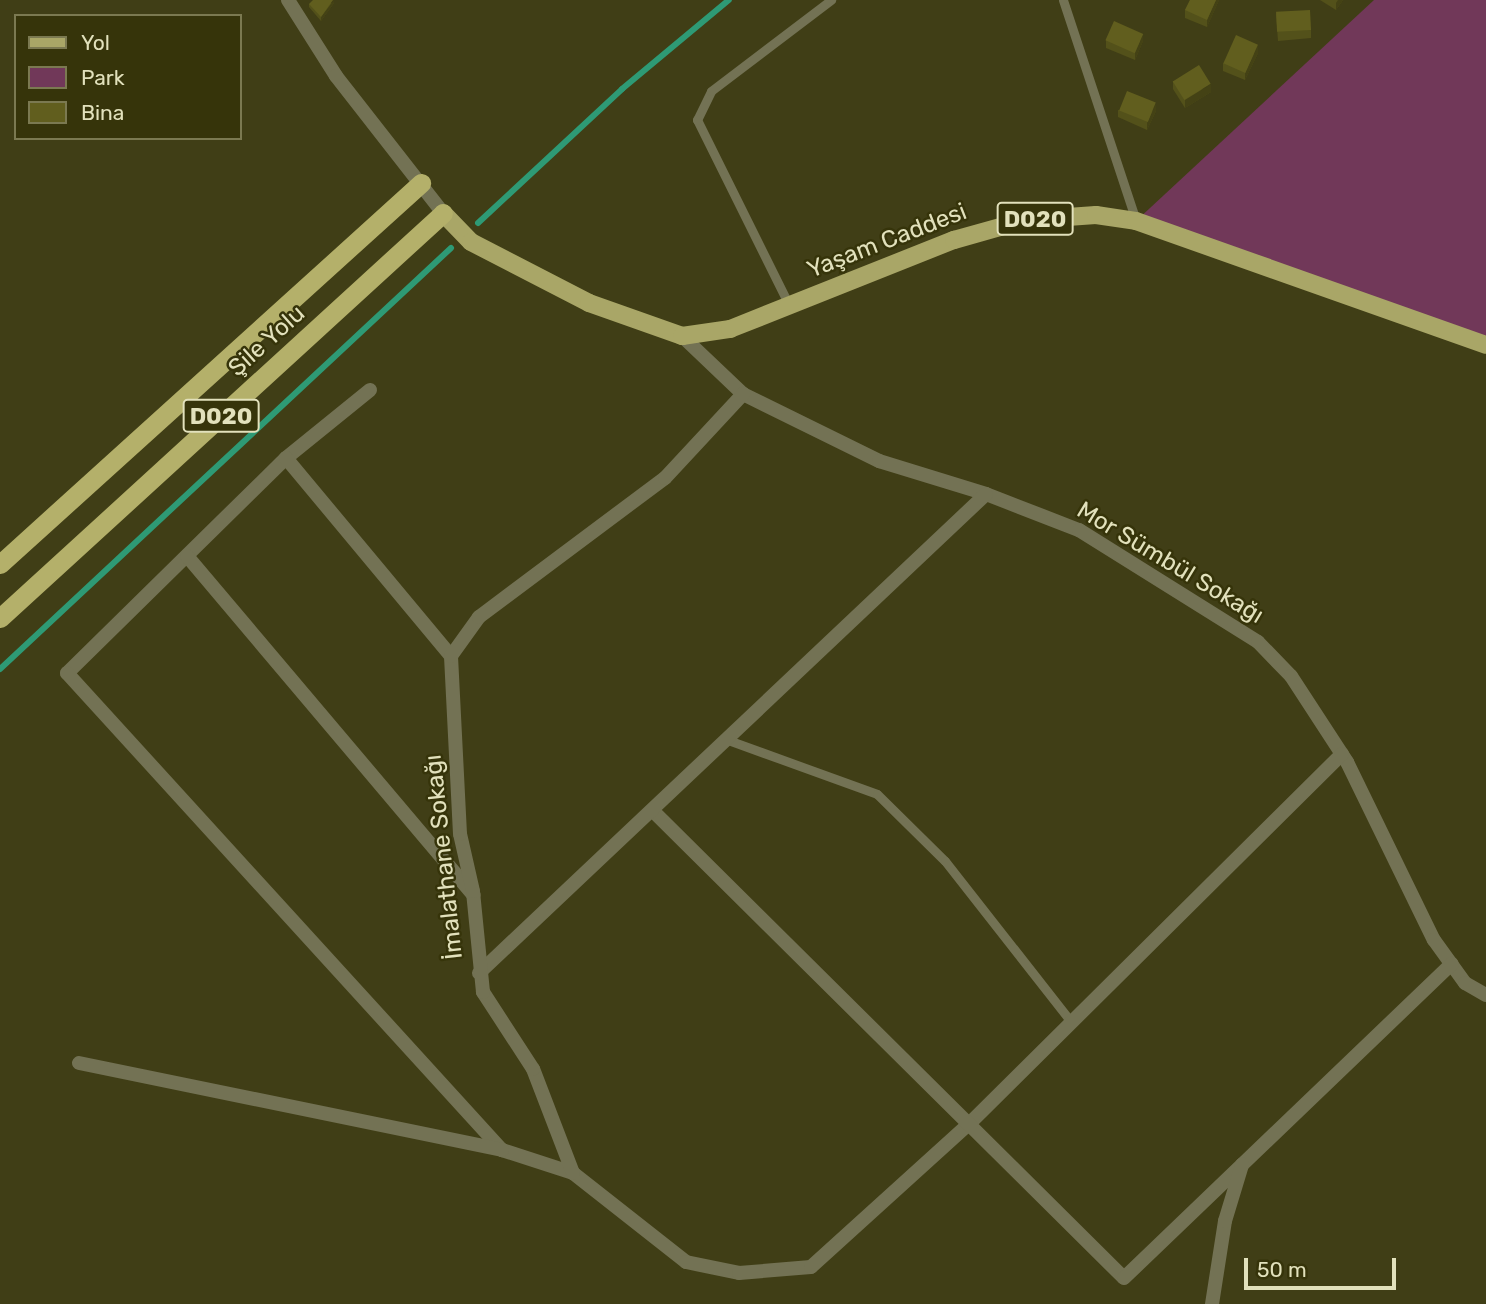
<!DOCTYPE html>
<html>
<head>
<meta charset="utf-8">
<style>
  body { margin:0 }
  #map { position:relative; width:1486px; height:1304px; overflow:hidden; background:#403e16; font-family:Rubik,sans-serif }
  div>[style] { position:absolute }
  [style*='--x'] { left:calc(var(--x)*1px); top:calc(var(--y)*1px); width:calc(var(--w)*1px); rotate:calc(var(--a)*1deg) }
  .green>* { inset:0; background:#713859 }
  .stream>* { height:6px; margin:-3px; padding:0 3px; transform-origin:3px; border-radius:3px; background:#2e9a75 }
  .service>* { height:9px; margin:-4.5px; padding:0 4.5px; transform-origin:4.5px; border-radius:4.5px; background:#737254 }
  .minor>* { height:14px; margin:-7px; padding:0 7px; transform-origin:7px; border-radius:7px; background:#737254 }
  .primary>* { height:18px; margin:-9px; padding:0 9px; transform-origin:9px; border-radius:9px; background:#a9a667 }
  .trunk>* { height:19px; margin:-9.5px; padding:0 9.5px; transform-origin:9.5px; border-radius:9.5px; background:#b4b06a }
  .wall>* { inset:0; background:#53511a }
  .shaded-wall>* { inset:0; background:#444215 }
  .building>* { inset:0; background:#615e1e; transform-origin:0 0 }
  span { translate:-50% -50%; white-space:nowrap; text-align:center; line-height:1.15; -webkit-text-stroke:5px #36340a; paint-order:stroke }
  .shield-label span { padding:2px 5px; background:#36340a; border:2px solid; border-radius:5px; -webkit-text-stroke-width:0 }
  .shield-label { font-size:23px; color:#e2e1bc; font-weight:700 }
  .street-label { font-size:24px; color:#e2e1bc }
  .legend { position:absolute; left:14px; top:14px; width:228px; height:126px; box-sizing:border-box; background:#36340a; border:2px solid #7b7951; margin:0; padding:9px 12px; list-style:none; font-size:21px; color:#e2e1bc }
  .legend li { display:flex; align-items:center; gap:14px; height:35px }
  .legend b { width:35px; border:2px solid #7b7951 }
  .scale { position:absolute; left:1244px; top:1258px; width:152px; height:32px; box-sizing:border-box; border:4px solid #e2e1bc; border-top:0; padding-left:9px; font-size:21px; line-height:24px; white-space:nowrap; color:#e2e1bc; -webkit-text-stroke:5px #36340a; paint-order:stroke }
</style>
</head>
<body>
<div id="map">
  <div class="green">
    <i style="clip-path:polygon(1374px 0,1486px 0,1486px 347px,1136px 221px)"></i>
  </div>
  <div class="stream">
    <i style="--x:478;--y:223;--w:197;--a:-42.9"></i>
    <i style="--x:622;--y:89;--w:139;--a:-39.8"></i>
    <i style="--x:0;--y:669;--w:617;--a:-43.03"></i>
  </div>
  <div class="service">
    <i style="--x:1063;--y:0;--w:233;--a:71.7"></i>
    <i style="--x:789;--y:305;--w:207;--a:-116.4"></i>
    <i style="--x:697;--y:120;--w:32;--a:-64"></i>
    <i style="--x:711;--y:91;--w:151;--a:-37.2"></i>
    <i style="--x:728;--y:740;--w:158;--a:19.9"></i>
    <i style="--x:877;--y:794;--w:95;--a:44.6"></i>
    <i style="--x:945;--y:861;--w:206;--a:51.9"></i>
  </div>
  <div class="minor">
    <i style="--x:288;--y:0;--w:90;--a:57.7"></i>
    <i style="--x:336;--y:76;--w:174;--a:52"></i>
    <i style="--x:682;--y:336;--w:84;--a:43.6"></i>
    <i style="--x:743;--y:394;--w:152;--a:26.2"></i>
    <i style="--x:879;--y:461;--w:112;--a:17.1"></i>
    <i style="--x:986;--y:494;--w:100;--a:21.2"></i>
    <i style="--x:1079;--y:530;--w:211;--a:32"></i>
    <i style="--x:1258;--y:642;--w:47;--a:45.9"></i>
    <i style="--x:1291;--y:676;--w:103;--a:56.9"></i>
    <i style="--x:1347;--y:762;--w:198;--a:64"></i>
    <i style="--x:1434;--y:940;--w:53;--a:54.2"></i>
    <i style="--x:1465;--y:983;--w:24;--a:30"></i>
    <i style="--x:370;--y:390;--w:108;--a:141"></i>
    <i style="--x:286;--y:458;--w:307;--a:135.5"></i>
    <i style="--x:67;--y:673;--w:646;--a:47.64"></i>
    <i style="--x:502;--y:1150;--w:75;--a:17.9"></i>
    <i style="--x:573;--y:1173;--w:144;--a:38.2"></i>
    <i style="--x:686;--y:1262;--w:54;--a:11.7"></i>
    <i style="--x:739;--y:1273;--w:72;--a:-4.8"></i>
    <i style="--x:811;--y:1267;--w:215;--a:-42.2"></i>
    <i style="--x:970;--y:1123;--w:524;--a:-44.77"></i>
    <i style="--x:286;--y:458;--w:258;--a:50.2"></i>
    <i style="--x:187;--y:556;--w:444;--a:49.8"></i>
    <i style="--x:653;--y:811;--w:663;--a:44.76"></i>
    <i style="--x:1124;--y:1278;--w:454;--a:-43.8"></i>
    <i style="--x:479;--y:973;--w:697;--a:-43.37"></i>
    <i style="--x:79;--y:1063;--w:432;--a:11.6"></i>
    <i style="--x:573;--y:1173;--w:111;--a:-111"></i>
    <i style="--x:533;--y:1069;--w:92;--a:-123"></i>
    <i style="--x:483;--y:992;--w:101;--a:-95.7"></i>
    <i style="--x:473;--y:891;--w:58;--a:-102.8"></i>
    <i style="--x:460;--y:834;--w:178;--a:-92.9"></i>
    <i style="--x:451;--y:656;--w:48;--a:-54.3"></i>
    <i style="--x:479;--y:617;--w:232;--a:-36.8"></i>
    <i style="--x:665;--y:478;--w:115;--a:-47.1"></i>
    <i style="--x:1212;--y:1304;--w:84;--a:-81.1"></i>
    <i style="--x:1225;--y:1221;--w:59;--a:-73.1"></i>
  </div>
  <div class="primary">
    <i style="--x:443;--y:213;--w:40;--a:46"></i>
    <i style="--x:471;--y:242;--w:133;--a:27.3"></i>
    <i style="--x:589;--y:303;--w:99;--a:19.5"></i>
    <i style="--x:682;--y:336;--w:49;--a:-8.3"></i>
    <i style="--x:730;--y:329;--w:241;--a:-21.7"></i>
    <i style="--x:954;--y:240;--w:74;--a:-15.7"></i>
    <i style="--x:1025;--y:220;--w:71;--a:-4"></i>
    <i style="--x:1096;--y:215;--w:40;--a:8.5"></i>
    <i style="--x:1136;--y:221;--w:371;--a:19.5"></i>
  </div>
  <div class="trunk">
    <i style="--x:0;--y:564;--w:568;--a:-42.14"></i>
    <i style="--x:0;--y:618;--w:600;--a:-42.43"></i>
  </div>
  <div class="wall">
    <i style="clip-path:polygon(1190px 0,1219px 0,1207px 27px,1185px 18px,1185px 10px)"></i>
    <i style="clip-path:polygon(1320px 0,1343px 0,1336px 10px)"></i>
    <i style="clip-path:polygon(334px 3px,321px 21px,309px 7px,309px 4px)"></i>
    <i style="clip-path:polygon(1276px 13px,1311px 30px,1311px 38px,1278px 41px)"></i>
    <i style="clip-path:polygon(1106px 40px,1143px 41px,1135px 60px,1106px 48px)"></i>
    <i style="clip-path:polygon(1258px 53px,1245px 80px,1223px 71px,1223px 63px)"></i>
    <i style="clip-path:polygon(1173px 81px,1211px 92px,1185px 108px,1173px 89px)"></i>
    <i style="clip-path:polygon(1118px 110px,1156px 111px,1147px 130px,1118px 117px)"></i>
  </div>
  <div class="shaded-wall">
    <i style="clip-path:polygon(334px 0,334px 3px,321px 21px,321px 17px)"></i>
    <i style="clip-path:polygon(1216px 0,1219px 0,1207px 27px,1207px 20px)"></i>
    <i style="clip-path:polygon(1338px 0,1343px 0,1336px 10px,1336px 3px)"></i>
    <i style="clip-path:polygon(1143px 34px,1143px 41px,1135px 60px,1135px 53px)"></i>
    <i style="clip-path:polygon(1258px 45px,1258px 53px,1245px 80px,1245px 73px)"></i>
    <i style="clip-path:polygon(1211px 84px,1211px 92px,1185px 108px,1185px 100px)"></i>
    <i style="clip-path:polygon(1156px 103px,1156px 111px,1147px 130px,1147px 123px)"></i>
  </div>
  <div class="building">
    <i style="clip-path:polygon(313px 0,333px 0,321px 17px,309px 4px)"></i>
    <i style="clip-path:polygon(1190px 0,1216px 0,1207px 20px,1185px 10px)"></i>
    <i style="left:1310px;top:10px;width:20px;height:34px;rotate:87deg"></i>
    <i style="left:1114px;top:21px;width:32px;height:21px;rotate:24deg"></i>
    <i style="left:1236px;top:35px;width:24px;height:31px;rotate:24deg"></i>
    <i style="left:1199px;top:65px;width:22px;height:31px;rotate:58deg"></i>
    <i style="left:1127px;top:91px;width:31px;height:21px;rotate:22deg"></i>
  </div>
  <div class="shield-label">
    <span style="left:1035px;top:219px">D020</span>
    <span style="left:221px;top:416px">D020</span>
  </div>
  <div class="street-label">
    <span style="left:887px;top:241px;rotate:-21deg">Yaşam Caddesi</span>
    <span style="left:267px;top:341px;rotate:-42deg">Şile Yolu</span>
    <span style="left:1170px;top:563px;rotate:31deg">Mor Sümbül Sokağı</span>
    <span style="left:444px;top:857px;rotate:-96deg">İmalathane Sokağı</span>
  </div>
  <ul class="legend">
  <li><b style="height:9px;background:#a9a667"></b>Yol</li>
  <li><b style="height:19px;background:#713859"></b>Park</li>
  <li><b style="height:19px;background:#615e1e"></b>Bina</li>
  </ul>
  <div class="scale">50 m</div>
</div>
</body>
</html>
